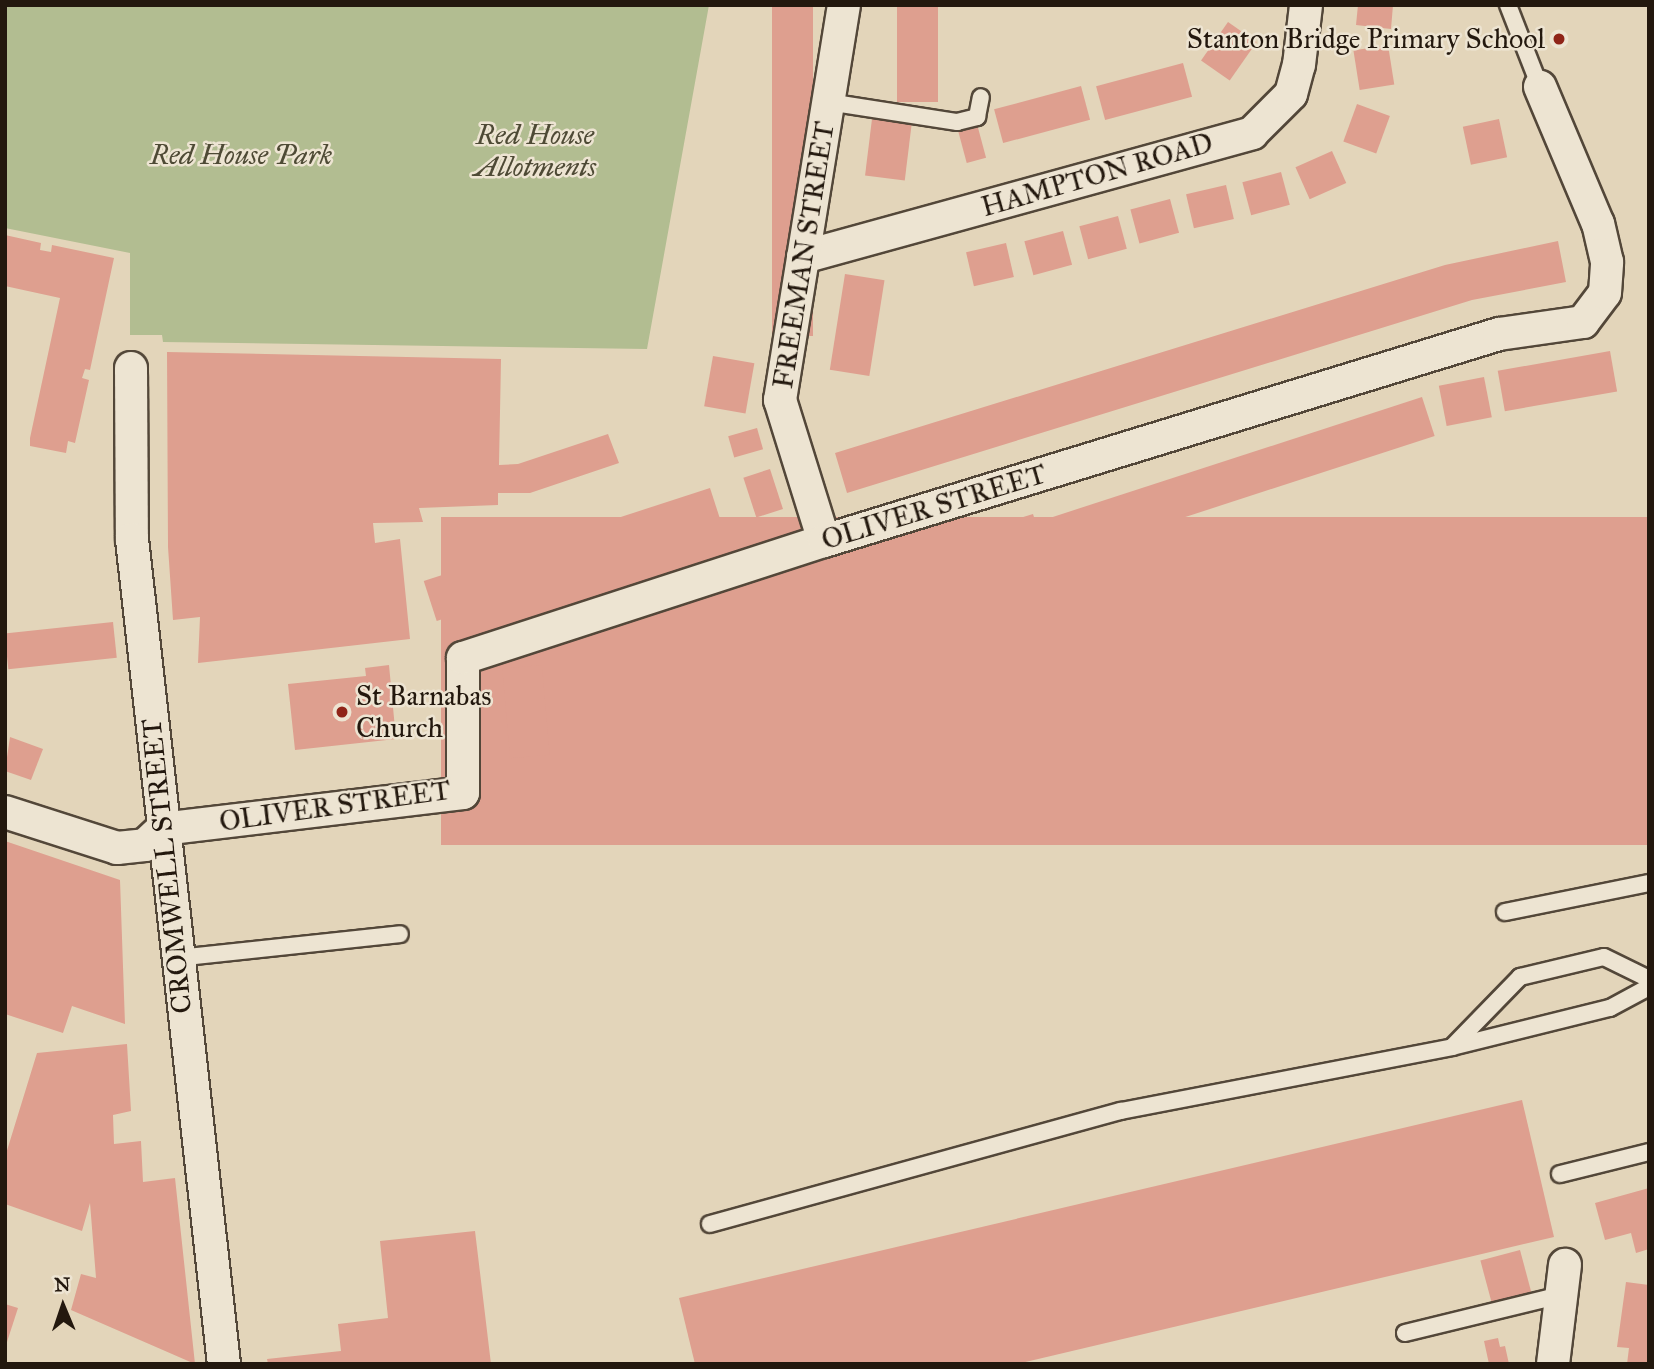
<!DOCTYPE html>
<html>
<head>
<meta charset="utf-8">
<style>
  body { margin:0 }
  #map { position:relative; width:1654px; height:1369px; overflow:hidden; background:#e3d5ba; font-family:"IM FELL Great Primer",serif }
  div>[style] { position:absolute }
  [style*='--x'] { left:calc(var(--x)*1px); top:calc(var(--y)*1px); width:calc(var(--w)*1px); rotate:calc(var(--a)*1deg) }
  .green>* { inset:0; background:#b2bd91 }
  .building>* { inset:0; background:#de9f8f; transform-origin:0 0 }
  .roads { filter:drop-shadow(2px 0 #534739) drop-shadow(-2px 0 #534739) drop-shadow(0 2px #534739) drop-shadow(0 -2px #534739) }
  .service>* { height:16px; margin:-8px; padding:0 8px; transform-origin:8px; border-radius:8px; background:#ede4d2 }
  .minor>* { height:32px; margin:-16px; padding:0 16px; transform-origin:16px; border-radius:16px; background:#ede4d2 }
  .dots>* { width:19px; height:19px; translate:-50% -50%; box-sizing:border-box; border:4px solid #ede4d2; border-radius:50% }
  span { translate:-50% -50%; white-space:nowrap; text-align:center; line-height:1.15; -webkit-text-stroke:5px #ede4d2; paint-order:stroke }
  .poi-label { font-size:28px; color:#23180e }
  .right { translate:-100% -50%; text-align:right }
  .left { translate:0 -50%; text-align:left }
  .park-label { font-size:28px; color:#4e4a35; font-style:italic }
  .street-label { font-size:28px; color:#23180e }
  .frame { position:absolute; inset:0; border:7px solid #23180e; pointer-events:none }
  .north { position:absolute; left:28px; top:1271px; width:70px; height:70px; -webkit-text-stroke:5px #ede4d2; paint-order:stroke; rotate:358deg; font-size:19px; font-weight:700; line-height:28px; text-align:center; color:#23180e }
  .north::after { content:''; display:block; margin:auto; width:24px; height:32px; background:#23180e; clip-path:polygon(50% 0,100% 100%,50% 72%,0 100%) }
</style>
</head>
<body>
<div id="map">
  <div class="green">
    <i style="clip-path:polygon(5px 5px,709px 5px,647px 349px,163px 342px,162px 335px,130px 335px,130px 253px,5px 228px)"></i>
  </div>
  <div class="building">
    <i style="left:772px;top:5px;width:41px;height:331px"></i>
    <i style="left:897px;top:5px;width:41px;height:97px"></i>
    <i style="clip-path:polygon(1358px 5px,1393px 5px,1391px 29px,1356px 25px)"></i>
    <i style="left:1228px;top:22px;width:35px;height:47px;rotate:35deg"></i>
    <i style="left:1388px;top:45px;width:40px;height:35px;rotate:81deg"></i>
    <i style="left:1183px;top:63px;width:35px;height:90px;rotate:75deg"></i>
    <i style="left:1081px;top:86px;width:35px;height:90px;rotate:75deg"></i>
    <i style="left:1357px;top:104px;width:35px;height:40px;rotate:20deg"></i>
    <i style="left:872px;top:119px;width:40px;height:57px;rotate:7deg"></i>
    <i style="left:1499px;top:119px;width:39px;height:37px;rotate:78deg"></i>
    <i style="left:977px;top:124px;width:35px;height:20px;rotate:75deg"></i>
    <i style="left:1332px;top:151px;width:35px;height:40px;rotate:66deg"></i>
    <i style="left:1281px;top:172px;width:34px;height:40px;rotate:75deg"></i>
    <i style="left:1226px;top:185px;width:35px;height:41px;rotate:77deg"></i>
    <i style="left:1170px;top:199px;width:35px;height:41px;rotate:75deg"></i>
    <i style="left:1118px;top:216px;width:34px;height:40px;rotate:75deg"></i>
    <i style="left:1063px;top:231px;width:35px;height:40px;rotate:75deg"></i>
    <i style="clip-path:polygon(5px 235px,41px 243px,40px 250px,51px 252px,52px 245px,114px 258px,90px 370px,85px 369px,82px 378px,89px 380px,75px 443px,68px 441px,66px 453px,30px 446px,30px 438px,60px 298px,5px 286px)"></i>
    <i style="clip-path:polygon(1558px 241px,1566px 282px,1472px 300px,847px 493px,835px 453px,1445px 265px)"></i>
    <i style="left:1006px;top:243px;width:35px;height:41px;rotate:77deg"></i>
    <i style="left:845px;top:274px;width:40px;height:97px;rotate:9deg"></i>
    <i style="left:1610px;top:351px;width:41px;height:114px;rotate:80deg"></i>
    <i style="clip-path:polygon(167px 352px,501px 359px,499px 465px,518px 464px,608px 434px,619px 463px,530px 493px,498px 493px,498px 505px,419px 508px,423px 522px,373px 523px,375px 543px,400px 539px,410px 639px,198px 663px,200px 617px,173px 620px,168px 547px)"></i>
    <i style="left:713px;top:356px;width:42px;height:51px;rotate:10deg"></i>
    <i style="left:1484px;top:377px;width:41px;height:46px;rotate:79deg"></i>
    <i style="left:1422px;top:397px;width:41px;height:397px;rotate:72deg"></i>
    <i style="left:757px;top:428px;width:22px;height:30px;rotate:74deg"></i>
    <i style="left:770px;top:469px;width:42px;height:28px;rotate:72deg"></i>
    <i style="left:710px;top:488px;width:42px;height:301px;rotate:72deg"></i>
    <i style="left:1033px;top:514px;width:42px;height:479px;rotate:73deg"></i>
    <i style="left:1649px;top:517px;width:328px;height:1208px;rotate:90deg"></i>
    <i style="left:113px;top:622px;width:36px;height:109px;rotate:84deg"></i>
    <i style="clip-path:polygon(389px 665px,396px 739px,295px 750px,288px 684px,366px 676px,365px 668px)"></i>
    <i style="left:542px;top:665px;width:90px;height:40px;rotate:85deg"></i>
    <i style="clip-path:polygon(10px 737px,43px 749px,31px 780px,5px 771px)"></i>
    <i style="clip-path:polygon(5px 841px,120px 880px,125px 1024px,72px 1006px,63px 1033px,5px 1014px)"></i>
    <i style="clip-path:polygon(127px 1044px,131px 1111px,113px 1115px,114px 1144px,141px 1141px,143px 1182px,175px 1178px,195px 1364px,71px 1310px,81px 1274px,96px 1278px,90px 1203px,82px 1231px,5px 1204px,5px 1157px,37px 1053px)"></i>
    <i style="clip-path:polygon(1522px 1100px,1554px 1237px,1017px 1364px,695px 1364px,679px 1298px)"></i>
    <i style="clip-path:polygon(1649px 1188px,1649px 1249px,1636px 1253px,1631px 1233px,1605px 1240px,1595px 1203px)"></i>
    <i style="clip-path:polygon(475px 1231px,491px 1364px,268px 1364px,267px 1359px,341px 1351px,338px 1324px,388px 1318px,380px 1241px)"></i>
    <i style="left:1520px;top:1250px;width:46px;height:41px;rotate:75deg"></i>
    <i style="clip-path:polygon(1626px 1282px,1649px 1285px,1649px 1364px,1627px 1364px,1629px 1348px,1617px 1347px)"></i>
    <i style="clip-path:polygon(5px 1304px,18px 1308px,6px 1345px,5px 1345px)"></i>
    <i style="clip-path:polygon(1498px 1338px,1500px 1347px,1505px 1346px,1509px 1364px,1489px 1364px,1484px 1341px)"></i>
  </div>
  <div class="roads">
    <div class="service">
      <i style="--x:1508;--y:5;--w:88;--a:68.7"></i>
      <i style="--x:828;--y:102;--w:131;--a:8.8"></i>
      <i style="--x:957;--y:122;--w:21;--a:-14"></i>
      <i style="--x:977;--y:117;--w:20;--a:-79"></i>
      <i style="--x:1505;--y:912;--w:147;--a:-11.4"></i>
      <i style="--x:177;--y:958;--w:224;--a:-6.1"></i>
      <i style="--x:1452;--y:1047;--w:98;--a:-45.8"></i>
      <i style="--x:1520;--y:977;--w:86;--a:-13.4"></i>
      <i style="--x:1604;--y:957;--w:50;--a:26.1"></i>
      <i style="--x:1560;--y:1174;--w:92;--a:-13.9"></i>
      <i style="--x:710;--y:1224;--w:426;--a:-15.4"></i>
      <i style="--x:1121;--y:1111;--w:337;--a:-10.9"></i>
      <i style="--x:1452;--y:1047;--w:163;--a:-13.9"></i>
      <i style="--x:1610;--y:1008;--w:44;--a:-28.3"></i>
      <i style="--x:1405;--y:1333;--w:161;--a:-13.7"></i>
    </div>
    <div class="minor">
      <i style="--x:803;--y:257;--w:466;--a:-15.4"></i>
      <i style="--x:1252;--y:133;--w:55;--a:-45"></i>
      <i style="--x:1291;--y:94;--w:30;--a:-75"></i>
      <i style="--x:1299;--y:65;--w:60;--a:-83.3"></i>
      <i style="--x:131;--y:368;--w:171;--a:89.7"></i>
      <i style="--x:132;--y:539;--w:830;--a:83.64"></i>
      <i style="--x:824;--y:541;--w:148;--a:-107.3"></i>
      <i style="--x:780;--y:400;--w:400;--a:-80.8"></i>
      <i style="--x:5;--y:812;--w:118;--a:17.8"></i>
      <i style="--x:117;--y:848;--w:28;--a:-6"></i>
      <i style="--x:145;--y:845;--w:23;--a:-43"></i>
      <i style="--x:162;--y:829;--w:303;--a:-6.8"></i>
      <i style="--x:463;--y:793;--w:135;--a:-90"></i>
      <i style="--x:463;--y:658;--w:379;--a:-18"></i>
      <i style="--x:824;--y:541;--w:706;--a:-17.05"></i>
      <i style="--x:1499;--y:334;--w:85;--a:-8.1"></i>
      <i style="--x:1583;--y:322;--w:36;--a:-53"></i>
      <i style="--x:1605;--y:293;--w:31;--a:-86"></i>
      <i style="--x:1607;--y:262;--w:39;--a:-103"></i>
      <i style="--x:1598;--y:224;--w:149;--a:-112.9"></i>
      <i style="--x:1553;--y:1364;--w:100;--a:-83.1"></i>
    </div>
  </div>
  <div class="dots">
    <i style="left:1559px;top:39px;background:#8f2418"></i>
    <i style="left:342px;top:712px;background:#8f2418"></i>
  </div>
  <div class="poi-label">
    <span class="right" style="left:1545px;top:39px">Stanton Bridge Primary School</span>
    <span class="left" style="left:356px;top:712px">St Barnabas<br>Church</span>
  </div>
  <div class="park-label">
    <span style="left:535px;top:151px">Red House<br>Allotments</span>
    <span style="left:241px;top:155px">Red House Park</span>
  </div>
  <div class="street-label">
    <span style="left:1097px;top:175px;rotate:-16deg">HAMPTON ROAD</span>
    <span style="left:804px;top:255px;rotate:-81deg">FREEMAN STREET</span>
    <span style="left:934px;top:507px;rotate:-17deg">OLIVER STREET</span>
    <span style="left:335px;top:806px;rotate:-8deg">OLIVER STREET</span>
    <span style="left:167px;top:866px;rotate:-96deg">CROMWELL STREET</span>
  </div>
  <div class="frame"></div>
  <div class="north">N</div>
</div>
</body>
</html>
